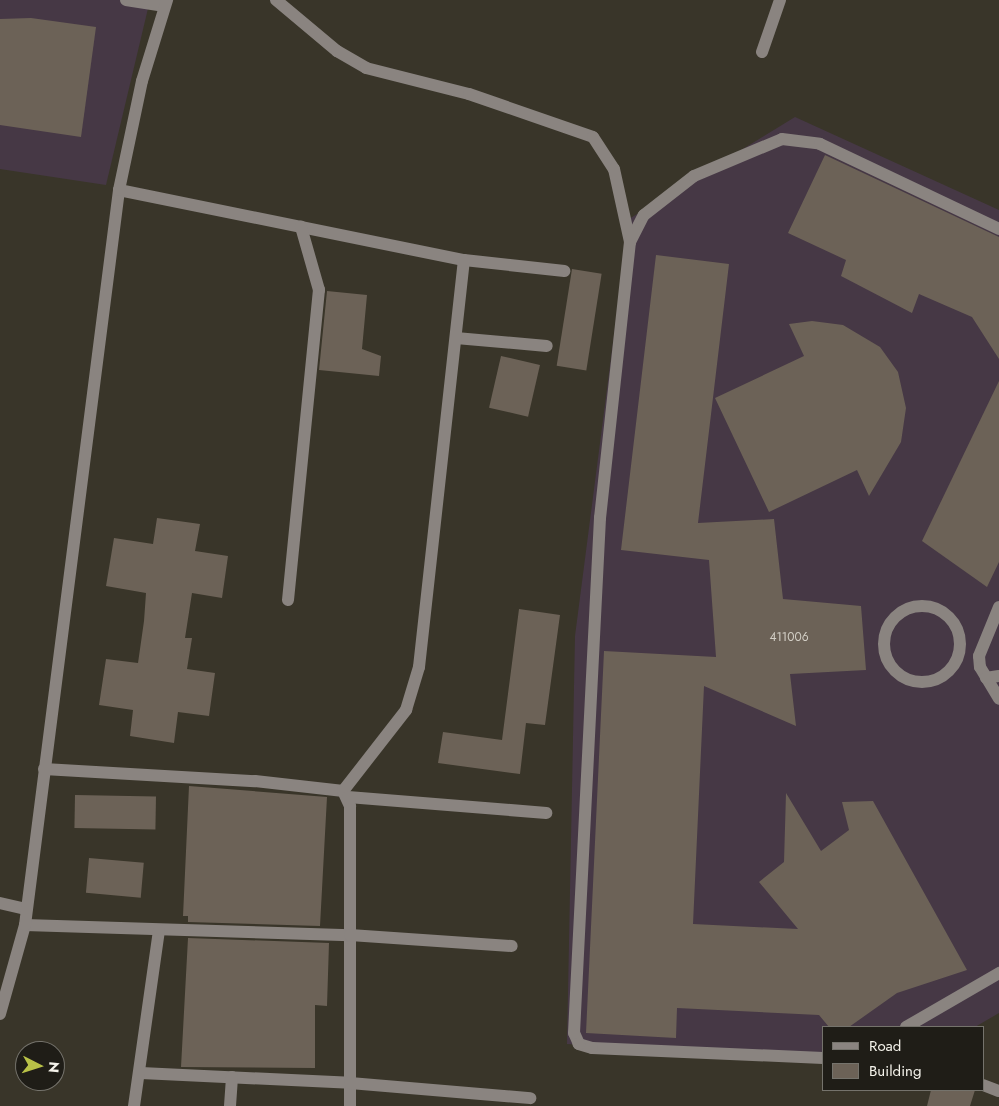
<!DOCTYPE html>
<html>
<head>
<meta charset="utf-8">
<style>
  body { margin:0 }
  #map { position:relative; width:999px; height:1106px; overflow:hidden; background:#393529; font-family:Jost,sans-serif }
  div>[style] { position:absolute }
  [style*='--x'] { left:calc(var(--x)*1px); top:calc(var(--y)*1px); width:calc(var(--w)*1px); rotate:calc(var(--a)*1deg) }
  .commercial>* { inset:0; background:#463845 }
  .building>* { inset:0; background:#6c6257; transform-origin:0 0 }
  .minor>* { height:12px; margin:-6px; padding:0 6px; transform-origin:6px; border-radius:6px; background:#8a8480 }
  .minor>.ring { margin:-6px; padding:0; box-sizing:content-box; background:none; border:12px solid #8a8480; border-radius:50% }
  span { translate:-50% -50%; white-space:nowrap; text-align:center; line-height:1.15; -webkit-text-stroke:5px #1f1d17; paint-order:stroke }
  .number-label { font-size:12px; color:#d3cfc6 }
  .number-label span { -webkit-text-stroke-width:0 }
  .legend { position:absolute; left:822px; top:1026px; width:162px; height:65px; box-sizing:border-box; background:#1f1d17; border:1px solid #75736c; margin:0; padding:6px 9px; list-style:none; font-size:15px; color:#f5f3eb }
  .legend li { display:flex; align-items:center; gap:10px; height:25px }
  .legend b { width:25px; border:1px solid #75736c }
  .north { position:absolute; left:15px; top:1041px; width:50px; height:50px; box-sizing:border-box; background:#1f1d17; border:1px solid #75736c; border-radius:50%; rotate:95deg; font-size:14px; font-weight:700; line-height:20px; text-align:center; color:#f5f3eb }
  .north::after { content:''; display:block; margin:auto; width:18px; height:22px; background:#b8c147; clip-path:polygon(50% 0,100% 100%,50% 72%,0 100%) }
</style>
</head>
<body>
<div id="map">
  <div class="commercial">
    <i style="clip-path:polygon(0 0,150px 0,106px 185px,0 169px)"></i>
    <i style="clip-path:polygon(795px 117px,999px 210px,999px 1013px,975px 1027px,823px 1027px,823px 1060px,567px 1044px,575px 636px,629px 219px)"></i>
  </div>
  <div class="building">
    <i style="clip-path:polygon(31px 18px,96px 27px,81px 137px,0 125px,0 19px)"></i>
    <i style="clip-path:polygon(825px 155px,999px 237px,999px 359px,972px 317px,919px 294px,912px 313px,841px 276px,846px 260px,788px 233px)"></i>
    <i style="clip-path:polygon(656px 255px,729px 264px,698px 523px,774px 519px,783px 599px,861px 606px,866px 670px,790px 674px,796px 726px,704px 686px,693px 924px,798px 929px,759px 882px,784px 862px,786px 793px,821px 851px,849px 830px,842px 802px,873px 801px,967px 970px,897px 993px,849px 1027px,829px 1027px,819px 1015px,677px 1008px,676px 1038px,586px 1033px,604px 651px,716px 657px,709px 560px,621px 550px)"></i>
    <i style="left:572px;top:269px;width:30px;height:98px;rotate:9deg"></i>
    <i style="clip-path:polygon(327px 291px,367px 295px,362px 349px,381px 356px,379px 376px,319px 370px)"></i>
    <i style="clip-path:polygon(812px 321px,843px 325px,880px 347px,898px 372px,906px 408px,901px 442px,869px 496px,857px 470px,769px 512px,715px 398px,804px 356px,789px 324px)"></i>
    <i style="left:501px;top:356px;width:40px;height:53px;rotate:13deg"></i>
    <i style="clip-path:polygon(999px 381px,999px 562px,987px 587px,922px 541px)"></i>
    <i style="clip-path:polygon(157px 518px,200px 524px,195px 551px,228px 556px,222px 598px,192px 593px,185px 638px,192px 638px,187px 669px,215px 673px,209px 716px,178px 712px,174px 743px,130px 736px,133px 710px,99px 705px,106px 659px,138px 663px,144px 621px,146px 593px,106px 586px,114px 538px,153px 544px)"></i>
    <i style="clip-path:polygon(519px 609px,560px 615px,545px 725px,526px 723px,520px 774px,438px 763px,443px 732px,502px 740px)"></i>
    <i style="clip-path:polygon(189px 786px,327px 797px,320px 926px,188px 922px,188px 916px,183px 916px)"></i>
    <i style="left:75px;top:795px;width:81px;height:33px;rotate:1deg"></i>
    <i style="left:89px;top:858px;width:55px;height:35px;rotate:5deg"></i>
    <i style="clip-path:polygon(188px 938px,329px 943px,327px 1006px,315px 1005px,315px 1068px,181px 1067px)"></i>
    <i style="clip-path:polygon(931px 1090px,975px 1090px,970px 1106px,927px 1106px)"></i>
  </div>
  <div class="minor">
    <i style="--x:126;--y:0;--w:39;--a:9"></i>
    <i style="--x:276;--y:0;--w:80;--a:39.9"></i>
    <i style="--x:337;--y:51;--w:34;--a:30"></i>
    <i style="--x:366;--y:68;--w:106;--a:14.2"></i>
    <i style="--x:469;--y:94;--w:131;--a:19.1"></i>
    <i style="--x:593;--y:137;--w:38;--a:57"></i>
    <i style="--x:614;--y:169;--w:75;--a:77.6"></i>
    <i style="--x:762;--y:52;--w:55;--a:-70.9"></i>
    <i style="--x:119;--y:190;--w:352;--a:11.5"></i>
    <i style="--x:464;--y:260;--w:101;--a:6.3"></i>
    <i style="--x:456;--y:338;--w:91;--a:5"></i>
    <i style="--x:288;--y:600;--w:312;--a:-84.3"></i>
    <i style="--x:319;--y:290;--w:66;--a:-105.9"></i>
    <i class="ring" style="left:884px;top:606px;width:64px;height:64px"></i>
    <i style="--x:999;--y:607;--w:53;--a:112.2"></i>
    <i style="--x:979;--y:656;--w:11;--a:85"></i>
    <i style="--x:980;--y:667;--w:37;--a:59"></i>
    <i style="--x:986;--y:678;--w:13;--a:-9"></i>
    <i style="--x:44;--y:769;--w:211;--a:3.3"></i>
    <i style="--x:255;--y:781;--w:89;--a:6.5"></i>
    <i style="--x:343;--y:791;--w:17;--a:65"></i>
    <i style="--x:350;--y:806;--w:300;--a:90"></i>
    <i style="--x:343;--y:791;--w:103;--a:-52.1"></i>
    <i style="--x:406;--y:710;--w:45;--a:-73.2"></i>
    <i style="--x:419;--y:667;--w:409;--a:-83.7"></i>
    <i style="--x:348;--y:797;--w:199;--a:4.6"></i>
    <i style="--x:0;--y:903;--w:27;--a:13"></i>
    <i style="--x:25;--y:925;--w:325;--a:1.8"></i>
    <i style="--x:350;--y:935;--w:162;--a:3.9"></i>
    <i style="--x:0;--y:1014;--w:92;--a:-74.3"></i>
    <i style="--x:25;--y:925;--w:741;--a:-82.71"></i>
    <i style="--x:119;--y:190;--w:111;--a:-78.1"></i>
    <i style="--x:142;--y:81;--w:85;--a:-72.8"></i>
    <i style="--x:906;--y:1027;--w:108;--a:-30.1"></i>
    <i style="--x:823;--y:1058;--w:231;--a:-177.5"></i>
    <i style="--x:592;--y:1048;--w:14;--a:-163"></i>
    <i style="--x:579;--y:1044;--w:12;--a:-114"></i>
    <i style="--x:574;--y:1033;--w:516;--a:-87.11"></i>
    <i style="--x:600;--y:518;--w:278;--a:-83.8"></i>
    <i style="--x:630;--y:242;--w:30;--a:-63"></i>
    <i style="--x:644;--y:215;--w:63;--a:-38"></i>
    <i style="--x:694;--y:176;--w:95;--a:-22.8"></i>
    <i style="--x:782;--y:139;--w:38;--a:7"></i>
    <i style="--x:820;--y:144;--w:198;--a:25.4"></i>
    <i style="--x:141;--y:1073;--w:209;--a:2.7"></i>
    <i style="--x:350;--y:1083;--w:181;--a:4.8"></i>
    <i style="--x:983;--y:1085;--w:17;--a:21"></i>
    <i style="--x:134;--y:1106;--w:177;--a:-81.9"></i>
    <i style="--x:230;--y:1106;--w:29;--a:-86"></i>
  </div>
  <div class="number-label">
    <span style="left:789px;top:638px">411006</span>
  </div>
  <ul class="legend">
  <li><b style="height:6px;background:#8a8480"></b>Road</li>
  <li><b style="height:14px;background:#6c6257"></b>Building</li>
  </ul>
  <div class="north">N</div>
</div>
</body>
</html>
